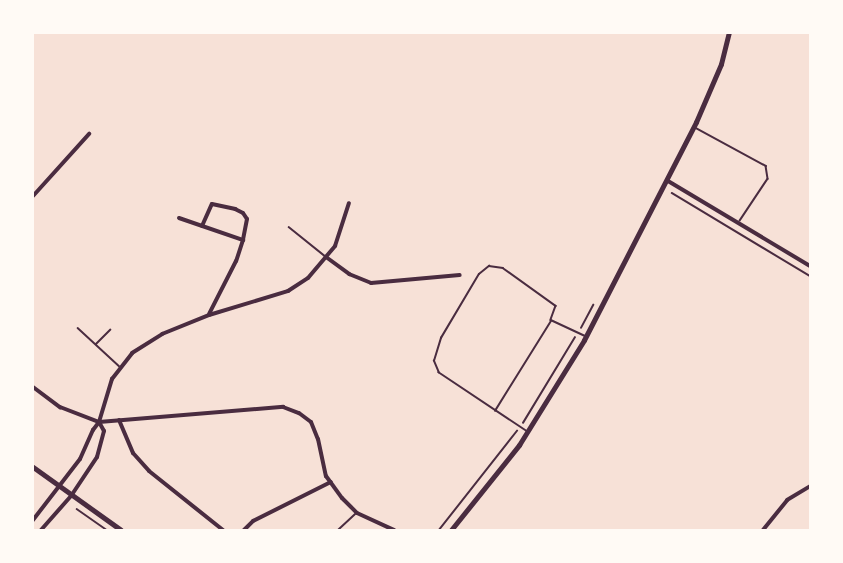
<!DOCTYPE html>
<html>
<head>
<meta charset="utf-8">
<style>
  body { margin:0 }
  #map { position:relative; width:843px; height:563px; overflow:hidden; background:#f7e1d7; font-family:"PT Serif",serif }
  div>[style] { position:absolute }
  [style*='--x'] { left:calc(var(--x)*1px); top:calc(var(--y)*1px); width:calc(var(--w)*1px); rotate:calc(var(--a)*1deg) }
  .path>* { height:1.5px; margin:-0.75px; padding:0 0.75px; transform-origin:0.75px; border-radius:0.75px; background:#4a2c40 }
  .service>* { height:1.5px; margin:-0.75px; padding:0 0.75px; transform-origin:0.75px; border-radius:0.75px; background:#4a2c40 }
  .minor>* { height:4px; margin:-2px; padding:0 2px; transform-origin:2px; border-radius:2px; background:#4a2c40 }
  .secondary>* { height:5px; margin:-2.5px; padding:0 2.5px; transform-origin:2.5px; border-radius:2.5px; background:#4a2c40 }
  span { translate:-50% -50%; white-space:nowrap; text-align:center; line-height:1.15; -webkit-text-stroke:6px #fffaf5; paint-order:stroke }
  .frame { position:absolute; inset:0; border:34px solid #fffaf5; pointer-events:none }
</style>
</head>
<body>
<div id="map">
  <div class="path">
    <i style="--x:672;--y:193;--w:161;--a:31"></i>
    <i style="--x:581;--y:328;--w:26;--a:-62"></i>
    <i style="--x:523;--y:423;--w:100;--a:-58.8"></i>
    <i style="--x:77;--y:509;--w:37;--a:35"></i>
    <i style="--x:439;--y:530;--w:126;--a:-51.8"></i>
  </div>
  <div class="service">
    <i style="--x:694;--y:127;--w:82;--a:28.4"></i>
    <i style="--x:766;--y:166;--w:13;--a:81"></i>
    <i style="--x:768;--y:179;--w:50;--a:123.7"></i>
    <i style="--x:289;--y:227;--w:46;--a:38.9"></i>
    <i style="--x:78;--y:328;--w:56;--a:42.8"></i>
    <i style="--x:96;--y:344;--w:20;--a:-45"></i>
    <i style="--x:495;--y:411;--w:106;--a:-58.1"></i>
    <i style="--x:526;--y:431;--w:105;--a:-146.3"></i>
    <i style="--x:439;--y:373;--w:13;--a:-113"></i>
    <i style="--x:434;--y:361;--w:24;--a:-73"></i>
    <i style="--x:441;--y:338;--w:74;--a:-59.3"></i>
    <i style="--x:479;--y:274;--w:13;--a:-39"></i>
    <i style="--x:489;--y:266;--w:14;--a:8"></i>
    <i style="--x:503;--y:268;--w:65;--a:35.6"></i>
    <i style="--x:556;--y:306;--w:15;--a:110"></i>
    <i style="--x:551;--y:320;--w:38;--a:25"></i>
    <i style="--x:338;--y:530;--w:23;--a:-43"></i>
  </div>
  <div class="minor">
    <i style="--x:668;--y:181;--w:165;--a:30.9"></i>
    <i style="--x:33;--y:196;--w:84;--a:-47.9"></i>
    <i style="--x:179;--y:218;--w:68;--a:19"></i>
    <i style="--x:243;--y:240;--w:22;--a:108"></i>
    <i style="--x:236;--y:261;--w:59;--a:117"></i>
    <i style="--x:202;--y:226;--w:24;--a:-66"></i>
    <i style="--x:212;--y:204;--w:24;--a:12"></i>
    <i style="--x:235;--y:209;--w:9;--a:27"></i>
    <i style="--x:243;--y:213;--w:7;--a:56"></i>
    <i style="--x:247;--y:219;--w:21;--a:101"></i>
    <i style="--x:326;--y:257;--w:29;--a:36"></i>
    <i style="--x:349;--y:274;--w:24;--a:22"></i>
    <i style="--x:371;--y:283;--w:89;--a:-5.1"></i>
    <i style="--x:33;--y:387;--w:34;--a:37"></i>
    <i style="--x:60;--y:407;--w:42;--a:21"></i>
    <i style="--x:99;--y:422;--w:185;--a:-4.7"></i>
    <i style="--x:283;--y:407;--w:17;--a:21"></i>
    <i style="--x:299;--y:413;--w:15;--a:37"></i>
    <i style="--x:311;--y:422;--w:18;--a:68"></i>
    <i style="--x:318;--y:439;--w:38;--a:78"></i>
    <i style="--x:326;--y:476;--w:27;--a:54"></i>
    <i style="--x:342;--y:498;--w:21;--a:45"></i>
    <i style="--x:357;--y:513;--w:41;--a:24.7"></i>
    <i style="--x:119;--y:420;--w:36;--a:67"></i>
    <i style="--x:133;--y:453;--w:24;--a:48"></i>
    <i style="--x:149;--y:471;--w:95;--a:38.6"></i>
    <i style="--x:33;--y:520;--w:77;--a:-52.4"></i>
    <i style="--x:80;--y:459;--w:32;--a:-66"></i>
    <i style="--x:93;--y:430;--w:10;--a:-53"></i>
    <i style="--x:99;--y:422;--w:45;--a:-73.2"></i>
    <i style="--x:112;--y:379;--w:33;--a:-52"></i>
    <i style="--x:132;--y:353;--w:36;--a:-32"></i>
    <i style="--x:162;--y:334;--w:51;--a:-22"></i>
    <i style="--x:209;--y:315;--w:83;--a:-16.9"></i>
    <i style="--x:288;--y:291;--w:24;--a:-33"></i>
    <i style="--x:308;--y:278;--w:42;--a:-49.8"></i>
    <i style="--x:335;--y:246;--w:45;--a:-72"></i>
    <i style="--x:41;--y:530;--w:45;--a:-48.6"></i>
    <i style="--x:71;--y:496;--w:47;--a:-56.3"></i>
    <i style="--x:97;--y:457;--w:27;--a:-75"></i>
    <i style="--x:104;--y:431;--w:10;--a:-119"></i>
    <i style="--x:244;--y:530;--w:13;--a:-45"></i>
    <i style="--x:253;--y:521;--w:87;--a:-26.6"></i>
    <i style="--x:763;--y:530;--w:38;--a:-51"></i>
    <i style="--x:787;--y:500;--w:27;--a:-31"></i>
  </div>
  <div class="secondary">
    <i style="--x:33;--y:467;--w:108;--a:35.6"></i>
    <i style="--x:451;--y:530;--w:109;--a:-51.3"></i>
    <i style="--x:519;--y:445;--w:123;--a:-58.2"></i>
    <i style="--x:584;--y:340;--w:245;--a:-62.8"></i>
    <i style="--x:696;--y:122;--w:63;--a:-66.7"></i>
    <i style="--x:721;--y:64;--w:32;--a:-76"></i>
  </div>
  <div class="frame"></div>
</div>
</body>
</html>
